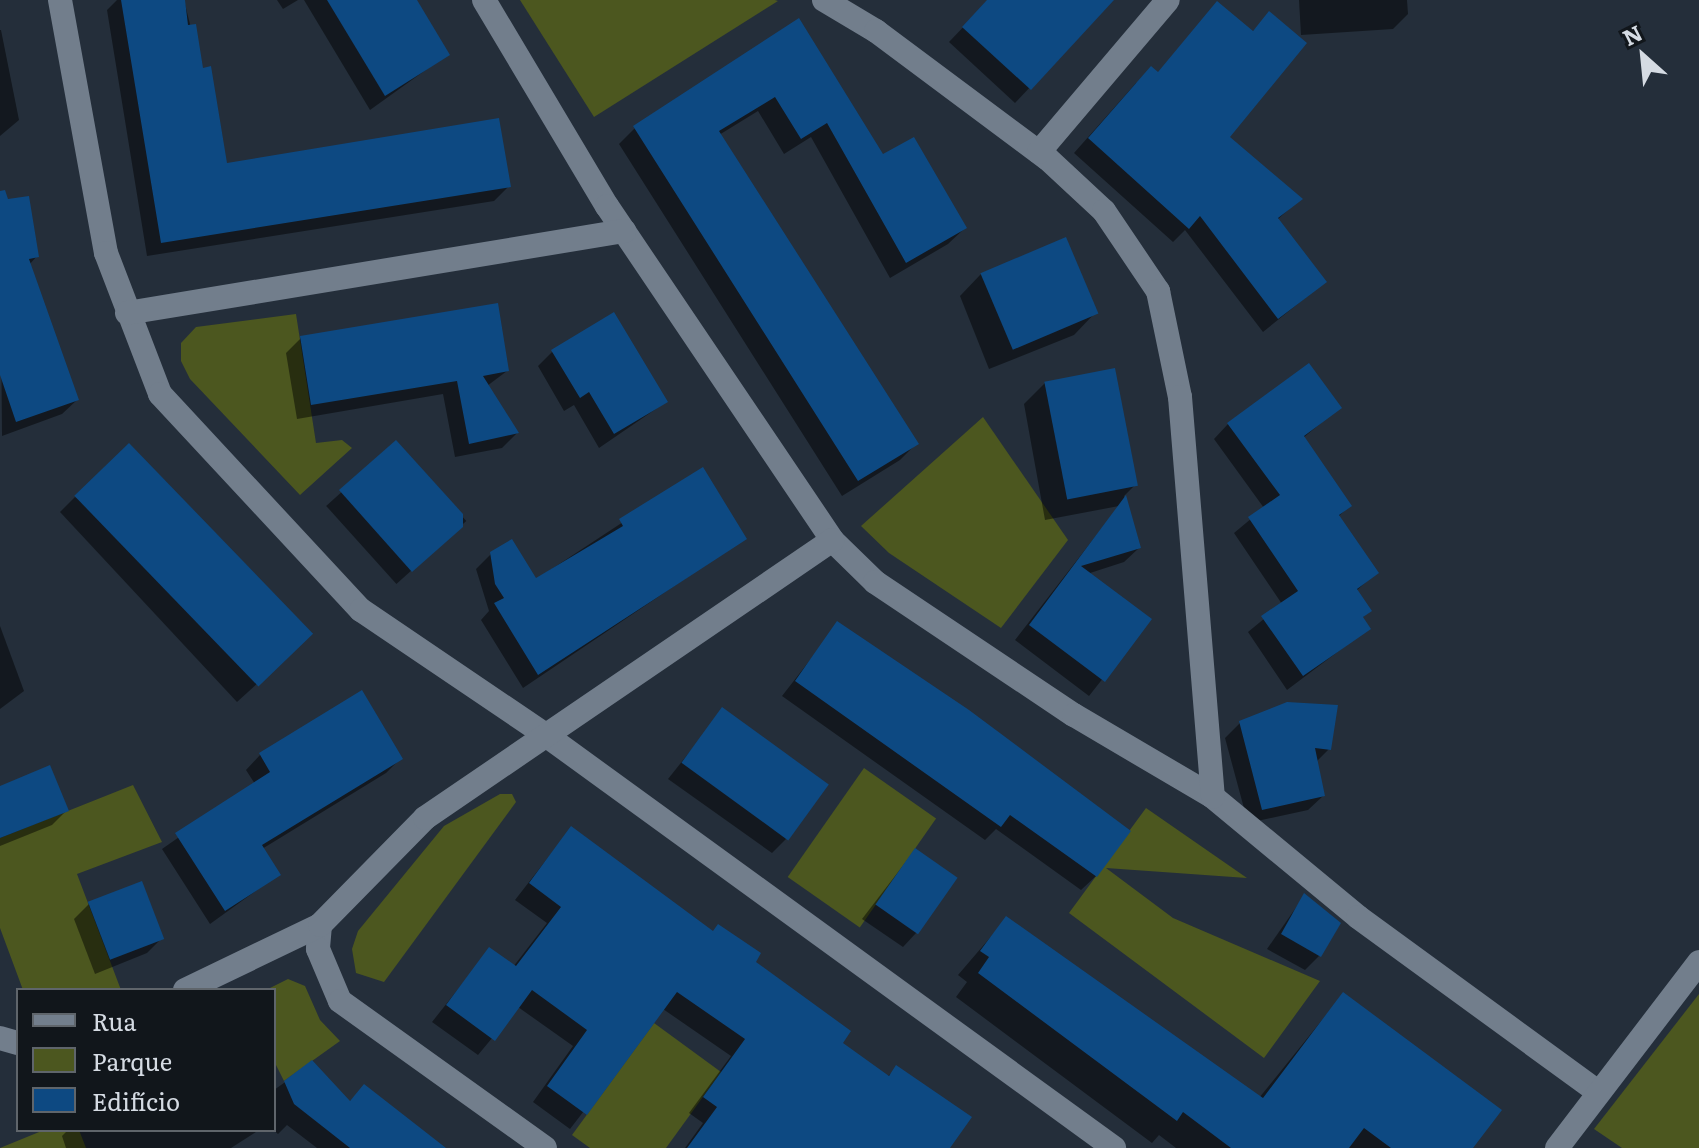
<!DOCTYPE html>
<html>
<head>
<meta charset="utf-8">
<style>
  body { margin:0 }
  #map { position:relative; width:1699px; height:1148px; overflow:hidden; background:#242e3a; font-family:Literata,serif }
  div>[style] { position:absolute }
  [style*='--x'] { left:calc(var(--x)*1px); top:calc(var(--y)*1px); width:calc(var(--w)*1px); rotate:calc(var(--a)*1deg) }
  .green>* { inset:0; background:#4c571f; transform-origin:0 0 }
  .shadow>* { inset:0; background:#0007; transform-origin:0 0 }
  .building>* { inset:0; background:#0d4982; transform-origin:0 0 }
  .street>* { height:24px; margin:-12px; padding:0 12px; transform-origin:12px; border-radius:12px; background:#727e8c }
  span { translate:-50% -50%; white-space:nowrap; text-align:center; line-height:1.15; -webkit-text-stroke:6px #11161b; paint-order:stroke }
  .legend { position:absolute; left:16px; top:988px; width:260px; height:144px; box-sizing:border-box; background:#11161b; border:2px solid #5f656b; margin:0; padding:10px 14px; list-style:none; font-size:24px; color:#d5dbe3 }
  .legend li { display:flex; align-items:center; gap:16px; height:40px }
  .legend b { width:40px; border:2px solid #5f656b }
  .north { position:absolute; left:1603px; top:16px; width:80px; height:80px; -webkit-text-stroke:6px #11161b; paint-order:stroke; rotate:333deg; font-size:22px; font-weight:700; line-height:32px; text-align:center; color:#d5dbe3 }
  .north::after { content:''; display:block; margin:auto; width:28px; height:36px; background:#d5dbe3; clip-path:polygon(50% 0,100% 100%,50% 72%,0 100%) }
</style>
</head>
<body>
<div id="map">
  <div class="green">
    <i style="clip-path:polygon(520px 0,775px 0,778px 1px,594px 117px)"></i>
    <i style="clip-path:polygon(296px 314px,316px 443px,342px 440px,352px 448px,300px 495px,190px 379px,181px 361px,181px 343px,196px 327px)"></i>
    <i style="clip-path:polygon(983px 417px,1068px 540px,1001px 628px,889px 553px,861px 526px)"></i>
    <i style="left:864px;top:768px;width:88px;height:133px;rotate:35deg"></i>
    <i style="clip-path:polygon(133px 785px,162px 842px,77px 874px,121px 990px,23px 990px,0 928px,0 838px)"></i>
    <i style="clip-path:polygon(500px 794px,512px 794px,516px 802px,384px 982px,356px 973px,352px 949px,358px 931px,444px 826px)"></i>
    <i style="clip-path:polygon(1146px 808px,1247px 878px,1106px 868px,1173px 918px,1320px 981px,1264px 1058px,1069px 913px)"></i>
    <i style="clip-path:polygon(288px 979px,305px 986px,320px 1020px,340px 1041px,284px 1081px,274px 1061px,274px 990px,266px 990px)"></i>
    <i style="clip-path:polygon(1699px 994px,1699px 1148px,1622px 1148px,1594px 1129px)"></i>
    <i style="clip-path:polygon(654px 1023px,721px 1072px,666px 1148px,590px 1148px,572px 1135px)"></i>
    <i style="clip-path:polygon(44px 1130px,79px 1130px,86px 1148px,0 1148px)"></i>
  </div>
  <div class="shadow">
    <i style="clip-path:polygon(117px 0,184px 0,225px 165px,509px 186px,494px 201px,147px 256px,107px 10px)"></i>
    <i style="clip-path:polygon(277px 0,298px 0,283px 9px)"></i>
    <i style="clip-path:polygon(304px 0,415px 0,448px 54px,370px 110px)"></i>
    <i style="clip-path:polygon(989px 0,1112px 0,1015px 103px,949px 42px)"></i>
    <i style="clip-path:polygon(1299px 0,1407px 0,1408px 14px,1393px 29px,1301px 35px)"></i>
    <i style="clip-path:polygon(1217px 4px,1252px 32px,1269px 14px,1228px 138px,1300px 199px,1277px 220px,1325px 282px,1263px 332px,1185px 230px,1173px 242px,1074px 153px,1136px 83px,1157px 74px)"></i>
    <i style="clip-path:polygon(799px 21px,883px 157px,965px 228px,948px 244px,890px 278px,811px 137px,784px 154px,758px 111px,719px 135px,916px 444px,900px 460px,842px 496px,619px 144px,635px 128px)"></i>
    <i style="clip-path:polygon(1px 30px,19px 120px,0 136px,0 30px)"></i>
    <i style="clip-path:polygon(0 203px,37px 256px,29px 265px,77px 400px,62px 414px,2px 436px)"></i>
    <i style="clip-path:polygon(981px 274px,1095px 313px,1074px 335px,989px 369px,960px 296px)"></i>
    <i style="clip-path:polygon(301px 338px,507px 371px,487px 386px,517px 433px,502px 448px,455px 457px,443px 394px,297px 419px,286px 353px)"></i>
    <i style="clip-path:polygon(552px 352px,666px 402px,599px 448px,574px 405px,564px 411px,538px 366px)"></i>
    <i style="clip-path:polygon(1045px 383px,1135px 485px,1124px 496px,1139px 548px,1124px 562px,1087px 574px,1149px 620px,1089px 696px,1015px 640px,1119px 506px,1045px 520px,1024px 404px)"></i>
    <i style="clip-path:polygon(1339px 408px,1303px 438px,1350px 505px,1338px 517px,1376px 573px,1356px 591px,1369px 611px,1361px 619px,1368px 629px,1287px 690px,1248px 632px,1282px 604px,1234px 533px,1264px 508px,1214px 439px,1228px 424px)"></i>
    <i style="left:396px;top:443px;width:105px;height:94px;rotate:48deg"></i>
    <i style="clip-path:polygon(702px 470px,744px 539px,523px 688px,481px 620px,489px 611px,476px 569px,491px 554px,535px 580px)"></i>
    <i style="clip-path:polygon(75px 497px,295px 649px,237px 702px,60px 512px)"></i>
    <i style="clip-path:polygon(838px 624px,1096px 876px,1081px 890px,996px 829px,985px 840px,782px 696px)"></i>
    <i style="clip-path:polygon(0 626px,24px 691px,0 709px)"></i>
    <i style="clip-path:polygon(723px 710px,786px 839px,772px 853px,668px 779px)"></i>
    <i style="clip-path:polygon(1240px 723px,1329px 749px,1316px 762px,1323px 796px,1308px 810px,1248px 823px,1225px 738px)"></i>
    <i style="clip-path:polygon(260px 755px,401px 758px,386px 773px,262px 849px,279px 874px,210px 924px,162px 849px,255px 784px,246px 770px)"></i>
    <i style="clip-path:polygon(0 788px,66px 811px,52px 825px,0 846px)"></i>
    <i style="clip-path:polygon(571px 828px,753px 962px,840px 1043px,887px 1077px,897px 1068px,948px 1148px,685px 1148px,703px 1123px,689px 1113px,731px 1056px,663px 1009px,570px 1129px,533px 1102px,573px 1046px,518px 1007px,478px 1055px,432px 1022px,489px 950px,513px 967px,547px 923px,515px 900px)"></i>
    <i style="clip-path:polygon(915px 850px,917px 932px,903px 947px,862px 919px)"></i>
    <i style="clip-path:polygon(141px 884px,162px 938px,147px 953px,95px 974px,74px 919px,89px 904px)"></i>
    <i style="clip-path:polygon(1304px 896px,1319px 956px,1305px 970px,1267px 949px)"></i>
    <i style="clip-path:polygon(1006px 919px,1259px 1098px,1343px 994px,1471px 1148px,1176px 1148px,1159px 1135px,1152px 1143px,956px 997px,967px 982px,958px 975px)"></i>
    <i style="clip-path:polygon(312px 1063px,349px 1102px,364px 1087px,443px 1148px,317px 1148px,287px 1125px,278px 1134px,273px 1130px,274px 1090px)"></i>
    <i style="clip-path:polygon(68px 1130px,259px 1130px,231px 1148px,66px 1148px,62px 1136px)"></i>
  </div>
  <div class="building">
    <i style="clip-path:polygon(121px 0,185px 0,188px 25px,196px 24px,203px 68px,211px 66px,227px 163px,499px 118px,511px 187px,161px 243px)"></i>
    <i style="clip-path:polygon(327px 0,417px 0,450px 55px,385px 96px)"></i>
    <i style="clip-path:polygon(987px 0,1114px 0,1031px 90px,962px 27px)"></i>
    <i style="clip-path:polygon(1217px 1px,1253px 31px,1269px 11px,1307px 43px,1230px 137px,1303px 199px,1278px 218px,1327px 282px,1278px 319px,1200px 216px,1189px 229px,1088px 138px,1151px 66px,1158px 72px)"></i>
    <i style="clip-path:polygon(799px 18px,883px 154px,914px 137px,967px 228px,906px 263px,827px 123px,801px 139px,775px 97px,719px 131px,919px 444px,858px 481px,633px 126px)"></i>
    <i style="clip-path:polygon(5px 190px,8px 199px,29px 196px,39px 257px,29px 259px,79px 400px,16px 422px,0 375px,0 191px)"></i>
    <i style="left:1066px;top:237px;width:83px;height:93px;rotate:67deg"></i>
    <i style="clip-path:polygon(498px 303px,509px 371px,483px 376px,519px 433px,469px 444px,457px 381px,311px 405px,300px 336px)"></i>
    <i style="clip-path:polygon(614px 312px,668px 402px,614px 434px,589px 392px,580px 398px,551px 350px)"></i>
    <i style="clip-path:polygon(1309px 363px,1342px 408px,1304px 436px,1352px 506px,1339px 515px,1379px 573px,1357px 589px,1372px 611px,1363px 617px,1371px 629px,1303px 676px,1261px 616px,1298px 591px,1248px 517px,1280px 495px,1227px 423px)"></i>
    <i style="left:1115px;top:368px;width:120px;height:72px;rotate:79deg"></i>
    <i style="clip-path:polygon(396px 440px,463px 514px,463px 527px,412px 572px,339px 490px)"></i>
    <i style="left:129px;top:443px;width:265px;height:76px;rotate:46deg"></i>
    <i style="clip-path:polygon(703px 467px,747px 539px,538px 675px,494px 603px,504px 598px,495px 584px,490px 552px,512px 539px,536px 578px,623px 526px,619px 519px)"></i>
    <i style="clip-path:polygon(1126px 495px,1141px 548px,1081px 566px,1152px 619px,1105px 682px,1029px 625px)"></i>
    <i style="clip-path:polygon(837px 621px,969px 710px,1131px 831px,1097px 877px,1010px 815px,1001px 827px,795px 681px)"></i>
    <i style="clip-path:polygon(362px 690px,403px 759px,262px 845px,281px 875px,225px 911px,175px 833px,270px 772px,259px 753px)"></i>
    <i style="clip-path:polygon(1287px 702px,1338px 705px,1331px 750px,1315px 748px,1325px 796px,1262px 810px,1239px 721px)"></i>
    <i style="left:722px;top:707px;width:132px;height:69px;rotate:36deg"></i>
    <i style="clip-path:polygon(50px 765px,69px 811px,0 838px,0 786px)"></i>
    <i style="clip-path:polygon(571px 826px,713px 931px,718px 924px,761px 953px,756px 962px,851px 1031px,843px 1043px,889px 1076px,896px 1065px,972px 1117px,950px 1148px,687px 1148px,717px 1107px,703px 1097px,745px 1039px,677px 992px,587px 1115px,547px 1086px,587px 1030px,532px 990px,495px 1041px,446px 1005px,489px 947px,516px 966px,561px 907px,529px 883px)"></i>
    <i style="left:915px;top:848px;width:52px;height:69px;rotate:35deg"></i>
    <i style="left:142px;top:881px;width:62px;height:58px;rotate:69deg"></i>
    <i style="clip-path:polygon(1304px 893px,1341px 923px,1321px 957px,1281px 934px)"></i>
    <i style="clip-path:polygon(1006px 916px,1263px 1098px,1343px 992px,1502px 1110px,1473px 1148px,1391px 1148px,1364px 1128px,1349px 1148px,1231px 1148px,1183px 1112px,1177px 1121px,978px 973px,989px 957px,980px 951px)"></i>
    <i style="clip-path:polygon(312px 1060px,350px 1101px,364px 1084px,446px 1148px,350px 1148px,294px 1104px,284px 1081px)"></i>
  </div>
  <div class="street">
    <i style="--x:60;--y:0;--w:257;--a:79.7"></i>
    <i style="--x:106;--y:253;--w:151;--a:69"></i>
    <i style="--x:160;--y:394;--w:295;--a:47.1"></i>
    <i style="--x:361;--y:610;--w:225;--a:34.1"></i>
    <i style="--x:547;--y:736;--w:701;--a:36"></i>
    <i style="--x:484;--y:0;--w:240;--a:59.2"></i>
    <i style="--x:607;--y:206;--w:403;--a:56"></i>
    <i style="--x:832;--y:540;--w:60;--a:44.3"></i>
    <i style="--x:875;--y:582;--w:239;--a:33.8"></i>
    <i style="--x:1074;--y:715;--w:161;--a:30.5"></i>
    <i style="--x:1213;--y:797;--w:188;--a:39.6"></i>
    <i style="--x:1358;--y:917;--w:296;--a:36.1"></i>
    <i style="--x:824;--y:0;--w:61;--a:30.8"></i>
    <i style="--x:876;--y:31;--w:214;--a:36.7"></i>
    <i style="--x:1048;--y:159;--w:76;--a:42.9"></i>
    <i style="--x:1104;--y:211;--w:97;--a:56"></i>
    <i style="--x:1158;--y:291;--w:108;--a:78.3"></i>
    <i style="--x:1180;--y:397;--w:401;--a:85.3"></i>
    <i style="--x:1039;--y:152;--w:199;--a:-49.7"></i>
    <i style="--x:127;--y:313;--w:504;--a:-9.37"></i>
    <i style="--x:320;--y:925;--w:24;--a:95"></i>
    <i style="--x:318;--y:949;--w:56;--a:67.1"></i>
    <i style="--x:340;--y:1001;--w:252;--a:35.6"></i>
    <i style="--x:185;--y:990;--w:150;--a:-25.7"></i>
    <i style="--x:320;--y:925;--w:150;--a:-45.5"></i>
    <i style="--x:425;--y:818;--w:493;--a:-34.3"></i>
    <i style="--x:0;--y:1038;--w:19;--a:16"></i>
    <i style="--x:1557;--y:1148;--w:234;--a:-52.6"></i>
  </div>
  <ul class="legend">
  <li><b style="height:10px;background:#727e8c"></b>Rua</li>
  <li><b style="height:22px;background:#4c571f"></b>Parque</li>
  <li><b style="height:22px;background:#0d4982"></b>Edifício</li>
  </ul>
  <div class="north">N</div>
</div>
</body>
</html>
